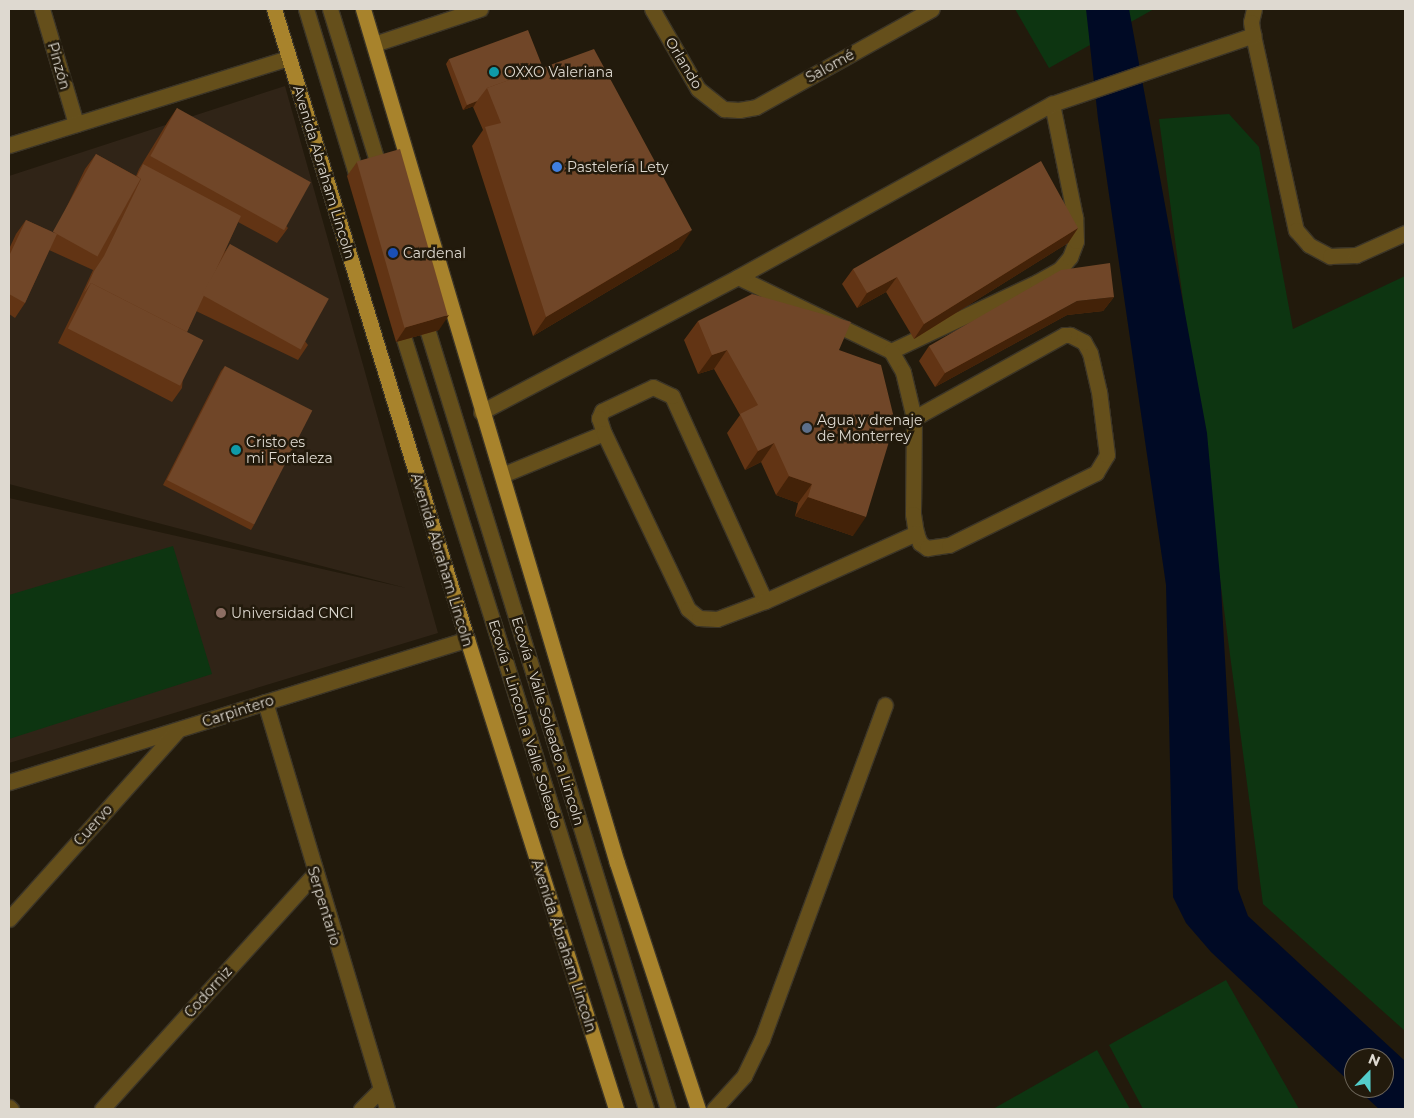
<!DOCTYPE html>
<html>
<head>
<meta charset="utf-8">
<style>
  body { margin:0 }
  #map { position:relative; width:1414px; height:1118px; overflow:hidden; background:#221a0c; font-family:Montserrat,sans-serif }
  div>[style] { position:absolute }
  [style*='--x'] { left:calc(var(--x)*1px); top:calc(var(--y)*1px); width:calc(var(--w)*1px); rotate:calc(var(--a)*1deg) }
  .education>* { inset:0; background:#302417 }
  .green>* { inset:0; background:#0d3511 }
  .water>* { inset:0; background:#000a25 }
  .roads { filter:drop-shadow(1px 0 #3c3527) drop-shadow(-1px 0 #3c3527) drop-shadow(0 1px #3c3527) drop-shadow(0 -1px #3c3527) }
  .minor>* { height:15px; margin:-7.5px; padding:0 7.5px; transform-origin:7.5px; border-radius:7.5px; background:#654f1b }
  .major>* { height:15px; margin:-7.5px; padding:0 7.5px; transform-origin:7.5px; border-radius:7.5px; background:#a8832c }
  .wall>* { inset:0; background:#623414 }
  .shaded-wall>* { inset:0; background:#432208 }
  .building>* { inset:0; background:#704628; transform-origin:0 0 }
  .dots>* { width:14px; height:14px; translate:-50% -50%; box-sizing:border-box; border:2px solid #221a0c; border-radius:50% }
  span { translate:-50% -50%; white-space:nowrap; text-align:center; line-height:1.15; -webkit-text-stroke:5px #221a0c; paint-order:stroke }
  .street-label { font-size:14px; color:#ded9d0 }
  .poi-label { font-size:14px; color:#ded9d0 }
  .left { translate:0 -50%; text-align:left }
  .frame { position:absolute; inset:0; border:10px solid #ded9d0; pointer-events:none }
  .north { position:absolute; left:1344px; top:1048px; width:50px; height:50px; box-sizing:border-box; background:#221a0c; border:1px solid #6d665a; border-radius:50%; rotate:22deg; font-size:14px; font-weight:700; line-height:20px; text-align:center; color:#ded9d0 }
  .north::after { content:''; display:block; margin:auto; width:18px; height:22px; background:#53cdcb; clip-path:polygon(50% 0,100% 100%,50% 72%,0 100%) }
</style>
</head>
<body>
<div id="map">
  <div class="education">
    <i style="clip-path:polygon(285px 86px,438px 633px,9px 763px,9px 498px,406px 588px,9px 484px,9px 176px)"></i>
  </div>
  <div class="green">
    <i style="clip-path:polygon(1015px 9px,1154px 9px,1049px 68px)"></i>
    <i style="clip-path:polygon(1229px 114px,1259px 147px,1293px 329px,1405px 276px,1405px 1031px,1263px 904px,1159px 119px)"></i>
    <i style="clip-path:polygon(173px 546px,212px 674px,9px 739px,9px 595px)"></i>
    <i style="clip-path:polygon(1226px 980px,1299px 1109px,1143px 1109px,1109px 1045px)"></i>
    <i style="clip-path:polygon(1097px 1050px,1130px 1109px,993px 1109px)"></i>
  </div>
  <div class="water">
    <i style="clip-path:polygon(1086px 9px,1129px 9px,1207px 433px,1221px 588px,1238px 889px,1248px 916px,1405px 1061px,1405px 1109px,1379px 1109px,1356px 1088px,1384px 1088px,1384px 1058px,1354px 1058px,1354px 1086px,1211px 952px,1186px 923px,1173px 897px,1166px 585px,1098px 119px)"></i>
  </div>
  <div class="roads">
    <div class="minor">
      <i style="--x:42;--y:9;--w:120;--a:73.5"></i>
      <i style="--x:306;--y:9;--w:172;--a:73.1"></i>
      <i style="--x:330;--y:9;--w:165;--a:72.8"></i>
      <i style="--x:652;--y:9;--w:92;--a:60.1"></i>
      <i style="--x:698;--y:89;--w:33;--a:38"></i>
      <i style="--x:724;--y:109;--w:15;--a:4"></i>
      <i style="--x:739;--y:110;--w:17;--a:-10"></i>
      <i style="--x:756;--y:107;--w:201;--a:-29.1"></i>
      <i style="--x:1254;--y:9;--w:13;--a:103"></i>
      <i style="--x:1251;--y:22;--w:13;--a:81"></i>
      <i style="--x:1253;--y:35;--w:200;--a:77.6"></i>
      <i style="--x:1296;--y:230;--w:20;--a:49"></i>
      <i style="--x:1309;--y:245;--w:24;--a:28"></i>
      <i style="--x:1330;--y:256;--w:26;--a:-2"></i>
      <i style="--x:1356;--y:255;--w:54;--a:-24.2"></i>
      <i style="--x:374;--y:44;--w:112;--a:-18.3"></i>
      <i style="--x:9;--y:145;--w:293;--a:-17.3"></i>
      <i style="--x:738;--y:277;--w:170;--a:25.8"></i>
      <i style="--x:891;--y:351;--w:161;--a:-25.3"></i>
      <i style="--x:1037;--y:282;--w:26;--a:-29"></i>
      <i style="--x:1060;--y:269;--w:16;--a:-50"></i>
      <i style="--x:1070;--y:257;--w:17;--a:-69"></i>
      <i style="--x:1076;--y:241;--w:24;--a:-92"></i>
      <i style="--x:1075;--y:217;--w:115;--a:-101.5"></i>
      <i style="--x:428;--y:332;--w:813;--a:72.84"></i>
      <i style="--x:404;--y:339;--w:807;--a:72.55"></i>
      <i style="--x:891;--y:351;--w:24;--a:60"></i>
      <i style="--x:903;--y:372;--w:47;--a:76.6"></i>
      <i style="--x:914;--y:418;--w:96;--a:90.6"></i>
      <i style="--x:913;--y:514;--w:19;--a:81"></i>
      <i style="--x:916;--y:533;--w:11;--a:68"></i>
      <i style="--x:920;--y:543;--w:9;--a:36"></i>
      <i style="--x:927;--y:548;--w:22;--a:-8"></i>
      <i style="--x:949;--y:545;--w:164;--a:-26.1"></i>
      <i style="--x:1096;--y:473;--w:21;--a:-59"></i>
      <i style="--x:1107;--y:455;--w:64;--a:-97.2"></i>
      <i style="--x:1099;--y:392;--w:40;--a:-103"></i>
      <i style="--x:1090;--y:353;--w:13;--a:-119"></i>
      <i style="--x:1084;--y:342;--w:16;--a:-153"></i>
      <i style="--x:1070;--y:335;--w:6;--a:180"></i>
      <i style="--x:1064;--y:335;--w:171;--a:151"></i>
      <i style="--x:481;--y:412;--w:290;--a:-27.7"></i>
      <i style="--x:738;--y:277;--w:359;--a:-28.9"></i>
      <i style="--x:1052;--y:104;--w:213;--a:-18.9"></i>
      <i style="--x:502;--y:475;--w:110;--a:-22.4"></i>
      <i style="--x:765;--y:601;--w:225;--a:-114.4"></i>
      <i style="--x:672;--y:396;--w:21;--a:-155"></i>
      <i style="--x:653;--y:387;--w:56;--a:154.8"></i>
      <i style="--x:602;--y:411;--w:8;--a:113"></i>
      <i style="--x:599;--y:418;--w:16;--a:72"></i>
      <i style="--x:604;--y:433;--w:195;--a:64.5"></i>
      <i style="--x:688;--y:609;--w:14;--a:39"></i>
      <i style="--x:699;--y:618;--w:18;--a:3"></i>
      <i style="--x:717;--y:619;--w:51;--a:-20.6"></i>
      <i style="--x:765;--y:601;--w:166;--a:-24.2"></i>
      <i style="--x:265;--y:702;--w:425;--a:73.3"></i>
      <i style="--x:9;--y:782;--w:480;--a:-17.3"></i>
      <i style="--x:9;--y:919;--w:251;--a:-48.2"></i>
      <i style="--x:9;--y:1107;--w:3;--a:45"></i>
      <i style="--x:102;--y:1109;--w:316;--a:-47.9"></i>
      <i style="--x:361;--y:1109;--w:28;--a:-45"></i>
      <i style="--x:714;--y:1109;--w:45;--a:-47.7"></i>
      <i style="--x:744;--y:1076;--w:41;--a:-64.1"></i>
      <i style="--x:762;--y:1039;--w:356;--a:-69.8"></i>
    </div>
    <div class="major">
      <i style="--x:274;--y:9;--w:659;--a:72.97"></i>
      <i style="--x:467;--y:639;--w:493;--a:72.4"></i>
      <i style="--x:363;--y:9;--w:891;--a:73.44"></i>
      <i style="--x:617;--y:863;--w:259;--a:71.8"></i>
    </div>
  </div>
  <div class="wall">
    <i style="clip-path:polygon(449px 59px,543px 68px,679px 249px,533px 336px,472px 146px,483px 130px,473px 107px,474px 106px,463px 110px,446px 64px)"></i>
    <i style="clip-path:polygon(177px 108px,288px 228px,277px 243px,238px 222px,224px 253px,230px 244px,308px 345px,298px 360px,196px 311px,187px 332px,182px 388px,172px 402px,58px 343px,80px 298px,93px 270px,49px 250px,25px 303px,15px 318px,9px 314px,9px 249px,16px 234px,26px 220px,54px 233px,85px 169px,96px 154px,136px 176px,139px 169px,167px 123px)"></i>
    <i style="clip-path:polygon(357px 162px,439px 330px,396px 342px,347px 176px)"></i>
    <i style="clip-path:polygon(1078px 228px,1068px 243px,914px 339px,886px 292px,857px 308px,842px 284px,853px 269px)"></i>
    <i style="clip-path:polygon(1114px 297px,1103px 311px,1067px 315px,935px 387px,919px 361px,929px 346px)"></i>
    <i style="clip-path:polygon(698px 321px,839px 350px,853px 536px,795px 516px,798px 503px,776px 495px,761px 462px,745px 470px,727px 433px,740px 415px,714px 369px,698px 374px,684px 340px)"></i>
    <i style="clip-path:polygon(225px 366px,254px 525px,251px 530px,163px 485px,221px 371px)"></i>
  </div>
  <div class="shaded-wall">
    <i style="clip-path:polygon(477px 101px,474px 106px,463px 110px,467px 105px)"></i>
    <i style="clip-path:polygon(1078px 228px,1068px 243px,914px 339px,924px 324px)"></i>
    <i style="clip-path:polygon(692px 230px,679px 249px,533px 336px,546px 317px)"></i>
    <i style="clip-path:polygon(897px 277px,886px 292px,857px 308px,867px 293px)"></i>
    <i style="clip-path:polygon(1114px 297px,1103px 311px,1067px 315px,935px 387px,945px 373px,1077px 301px)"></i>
    <i style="clip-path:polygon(449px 315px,439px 330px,396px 342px,406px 327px)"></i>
    <i style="clip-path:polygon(727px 350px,714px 369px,698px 374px,712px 355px)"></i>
    <i style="clip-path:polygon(774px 443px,761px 462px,745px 470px,758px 451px)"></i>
    <i style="clip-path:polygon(789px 476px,812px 484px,798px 503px,776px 495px)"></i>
    <i style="clip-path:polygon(808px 497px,866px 517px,853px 536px,795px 516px)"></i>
  </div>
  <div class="building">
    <i style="clip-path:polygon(528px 30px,543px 68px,487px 88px,477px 101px,467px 105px,449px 59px)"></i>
    <i style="clip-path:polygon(594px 49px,692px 230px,546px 317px,485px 127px,501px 123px,487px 88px)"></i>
    <i style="left:177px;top:108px;width:153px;height:55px;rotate:29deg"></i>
    <i style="left:400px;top:149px;width:173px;height:45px;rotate:74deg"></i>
    <i style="left:96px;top:154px;width:51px;height:89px;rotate:29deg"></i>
    <i style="clip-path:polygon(1041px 161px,1078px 228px,924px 324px,897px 277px,867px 293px,853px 269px)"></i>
    <i style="clip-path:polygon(143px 164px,241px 216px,187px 332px,91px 283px,84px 293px,94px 271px,104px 256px,141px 179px,137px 176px)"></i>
    <i style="clip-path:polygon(26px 220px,57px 234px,25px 303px,9px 294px,9px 256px)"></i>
    <i style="left:230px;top:244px;width:113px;height:58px;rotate:29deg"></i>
    <i style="clip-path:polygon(1110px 263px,1114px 297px,1077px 301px,945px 373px,929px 346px,1061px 270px)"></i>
    <i style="left:91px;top:283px;width:126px;height:51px;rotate:27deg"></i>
    <i style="clip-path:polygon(752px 294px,851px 322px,839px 350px,881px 365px,895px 422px,866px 517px,808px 497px,812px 484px,789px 476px,774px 443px,758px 451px,740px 414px,758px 405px,727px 350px,712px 355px,698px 321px)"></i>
    <i style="left:225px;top:366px;width:98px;height:128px;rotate:27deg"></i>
  </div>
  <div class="dots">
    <i style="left:494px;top:72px;background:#0f9aa8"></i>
    <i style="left:557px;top:167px;background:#3f7fe0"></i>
    <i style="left:393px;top:253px;background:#1a4fb4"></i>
    <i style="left:807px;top:428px;background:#5c6f8a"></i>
    <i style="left:236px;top:450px;background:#0f9aa8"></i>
    <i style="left:221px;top:613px;background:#8d6e63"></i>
  </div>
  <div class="street-label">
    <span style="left:684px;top:63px;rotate:59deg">Orlando</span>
    <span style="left:59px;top:66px;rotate:74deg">Pinzón</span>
    <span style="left:830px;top:66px;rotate:-29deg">Salomé</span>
    <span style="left:324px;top:172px;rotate:73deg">Avenida Abraham Lincoln</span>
    <span style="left:442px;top:560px;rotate:73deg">Avenida Abraham Lincoln</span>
    <span style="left:238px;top:711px;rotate:-18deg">Carpintero</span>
    <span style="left:548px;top:721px;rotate:73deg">Ecovía - Valle Soleado a Lincoln</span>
    <span style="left:525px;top:724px;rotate:73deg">Ecovía - Lincoln a Valle Soleado</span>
    <span style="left:93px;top:825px;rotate:-48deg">Cuervo</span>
    <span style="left:324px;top:906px;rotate:73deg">Serpentario</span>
    <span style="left:564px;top:946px;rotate:72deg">Avenida Abraham Lincoln</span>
    <span style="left:208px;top:992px;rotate:-48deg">Codorniz</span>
  </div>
  <div class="poi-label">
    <span class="left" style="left:504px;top:72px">OXXO Valeriana</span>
    <span class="left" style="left:567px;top:167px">Pastelería Lety</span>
    <span class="left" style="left:403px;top:253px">Cardenal</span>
    <span class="left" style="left:817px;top:428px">Agua y drenaje<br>de Monterrey</span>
    <span class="left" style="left:246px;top:450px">Cristo es<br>mi Fortaleza</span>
    <span class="left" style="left:231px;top:613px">Universidad CNCI</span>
  </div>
  <div class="frame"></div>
  <div class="north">N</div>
</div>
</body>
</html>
